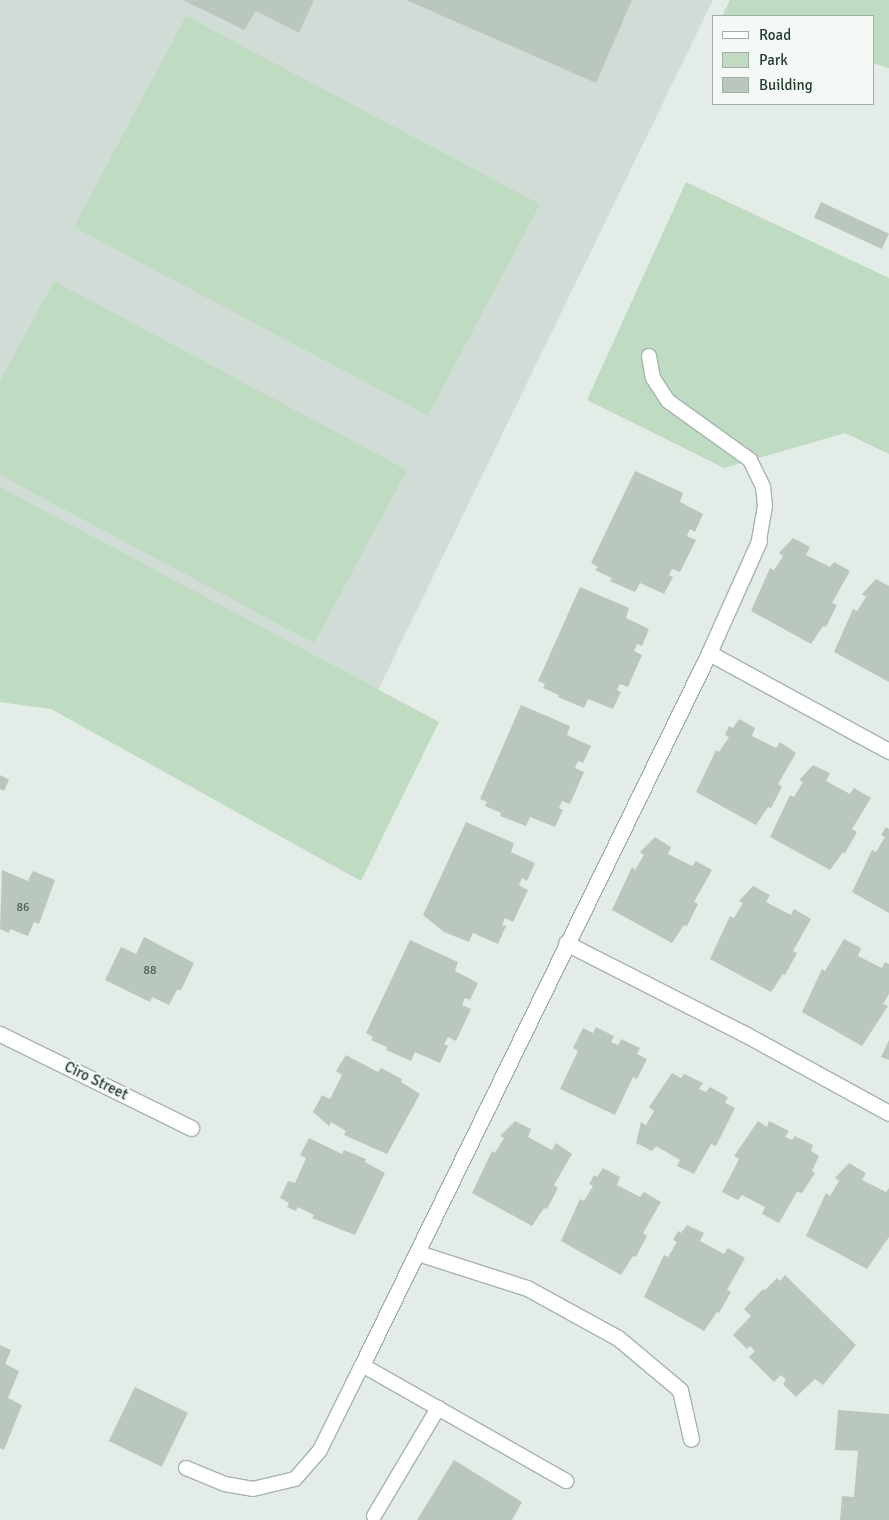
<!DOCTYPE html>
<html>
<head>
<meta charset="utf-8">
<style>
  body { margin:0 }
  #map { position:relative; width:889px; height:1520px; overflow:hidden; background:#e4ece7; font-family:Signika,sans-serif }
  div>[style] { position:absolute }
  [style*='--x'] { left:calc(var(--x)*1px); top:calc(var(--y)*1px); width:calc(var(--w)*1px); rotate:calc(var(--a)*1deg) }
  .built>* { inset:0; background:#d2dcd6 }
  .green>* { inset:0; background:#bfdbc1; transform-origin:0 0 }
  .building>* { inset:0; background:#bac7bf; transform-origin:0 0 }
  .roads { filter:drop-shadow(1px 0 #a7b4ad) drop-shadow(-1px 0 #a7b4ad) drop-shadow(0 1px #a7b4ad) drop-shadow(0 -1px #a7b4ad) }
  .service>* { height:14px; margin:-7px; padding:0 7px; transform-origin:7px; border-radius:7px; background:#fff }
  .minor>* { height:15px; margin:-7.5px; padding:0 7.5px; transform-origin:7.5px; border-radius:7.5px; background:#fff }
  span { translate:-50% -50%; white-space:nowrap; text-align:center; line-height:1.15; -webkit-text-stroke:4.5px #f4f9f6; paint-order:stroke }
  .number-label { font-size:12px; color:#4a5f54 }
  .number-label span { -webkit-text-stroke-width:0 }
  .street-label { font-size:15px; color:#253c31 }
  .legend { position:absolute; left:712px; top:15px; width:162px; height:90px; box-sizing:border-box; background:#f4f9f6; border:1px solid #a1ada7; margin:0; padding:6px 9px; list-style:none; font-size:15px; color:#253c31 }
  .legend li { display:flex; align-items:center; gap:10px; height:25px }
  .legend b { width:25px; border:1px solid #a1ada7 }
</style>
</head>
<body>
<div id="map">
  <div class="built">
    <i style="clip-path:polygon(0 0,713px 0,346px 756px,0 587px)"></i>
  </div>
  <div class="green">
    <i style="clip-path:polygon(730px 0,889px 0,889px 68px,873px 63px,873px 16px,722px 16px)"></i>
    <i style="left:186px;top:16px;width:401px;height:239px;rotate:28deg"></i>
    <i style="clip-path:polygon(686px 182px,889px 278px,889px 454px,845px 433px,724px 468px,587px 400px)"></i>
    <i style="clip-path:polygon(54px 281px,407px 470px,314px 643px,0 475px,0 381px)"></i>
    <i style="clip-path:polygon(0 487px,439px 722px,361px 881px,51px 709px,0 702px)"></i>
  </div>
  <div class="building">
    <i style="clip-path:polygon(183px 0,314px 0,299px 33px,256px 11px,244px 30px)"></i>
    <i style="clip-path:polygon(406px 0,632px 0,596px 83px)"></i>
    <i style="left:821px;top:202px;width:75px;height:17px;rotate:25deg"></i>
    <i style="clip-path:polygon(635px 471px,683px 493px,680px 502px,703px 514px,695px 532px,690px 529px,687px 536px,696px 540px,680px 572px,672px 569px,669px 575px,673px 577px,664px 594px,640px 583px,635px 592px,610px 581px,612px 578px,595px 570px,598px 567px,591px 563px)"></i>
    <i style="clip-path:polygon(793px 538px,810px 547px,806px 555px,830px 567px,834px 562px,850px 571px,832px 603px,837px 605px,826px 627px,823px 626px,811px 644px,751px 611px,770px 568px,774px 570px,783px 556px,779px 553px)"></i>
    <i style="clip-path:polygon(876px 579px,889px 586px,889px 682px,834px 652px,853px 609px,857px 611px,866px 597px,862px 594px)"></i>
    <i style="clip-path:polygon(580px 587px,629px 608px,626px 618px,649px 629px,642px 646px,637px 644px,634px 651px,642px 655px,628px 687px,620px 684px,617px 690px,621px 692px,613px 709px,588px 699px,584px 708px,558px 697px,559px 695px,543px 688px,545px 684px,538px 681px)"></i>
    <i style="clip-path:polygon(521px 705px,570px 726px,567px 735px,591px 746px,583px 763px,578px 761px,575px 768px,584px 772px,570px 804px,562px 801px,559px 808px,563px 810px,555px 827px,530px 817px,526px 826px,500px 816px,501px 813px,485px 806px,487px 802px,480px 799px)"></i>
    <i style="clip-path:polygon(739px 719px,755px 728px,752px 736px,776px 748px,780px 742px,796px 753px,778px 784px,782px 787px,771px 808px,768px 807px,756px 825px,696px 792px,716px 750px,719px 752px,729px 737px,725px 735px,729px 726px,733px 728px)"></i>
    <i style="clip-path:polygon(813px 765px,830px 773px,826px 781px,850px 794px,854px 788px,871px 798px,852px 829px,857px 832px,845px 853px,843px 852px,830px 870px,770px 837px,790px 795px,794px 797px,803px 782px,799px 780px)"></i>
    <i style="clip-path:polygon(0 775px,9px 780px,4px 791px,0 789px)"></i>
    <i style="clip-path:polygon(466px 822px,514px 843px,511px 852px,535px 863px,527px 881px,522px 878px,519px 885px,528px 890px,513px 922px,505px 918px,502px 925px,506px 926px,498px 944px,473px 933px,469px 942px,444px 932px,423px 915px)"></i>
    <i style="clip-path:polygon(886px 827px,889px 829px,889px 913px,852px 892px,872px 850px,876px 852px,885px 837px,881px 835px)"></i>
    <i style="clip-path:polygon(655px 837px,671px 847px,668px 854px,692px 866px,696px 861px,712px 870px,694px 902px,698px 904px,687px 926px,684px 925px,672px 943px,612px 910px,632px 867px,635px 870px,644px 855px,640px 852px)"></i>
    <i style="clip-path:polygon(2px 870px,28px 881px,33px 871px,55px 880px,39px 924px,34px 922px,28px 936px,10px 929px,9px 933px,0 929px)"></i>
    <i style="clip-path:polygon(753px 886px,770px 895px,766px 902px,791px 915px,794px 909px,811px 919px,793px 951px,797px 953px,785px 975px,783px 974px,771px 992px,710px 959px,730px 916px,734px 918px,743px 903px,739px 901px)"></i>
    <i style="clip-path:polygon(144px 937px,194px 963px,181px 990px,177px 990px,169px 1005px,152px 997px,150px 1002px,105px 980px,121px 947px,136px 954px)"></i>
    <i style="clip-path:polygon(844px 939px,861px 948px,858px 956px,882px 968px,885px 962px,889px 964px,889px 994px,883px 1004px,888px 1006px,862px 1046px,802px 1012px,822px 969px,825px 971px)"></i>
    <i style="clip-path:polygon(410px 940px,458px 962px,455px 971px,478px 983px,470px 1000px,465px 998px,462px 1005px,471px 1009px,456px 1041px,448px 1037px,444px 1044px,448px 1046px,440px 1063px,415px 1052px,411px 1061px,386px 1050px,387px 1047px,371px 1040px,373px 1037px,366px 1033px)"></i>
    <i style="clip-path:polygon(596px 1027px,614px 1036px,611px 1042px,618px 1045px,621px 1039px,640px 1048px,637px 1054px,647px 1059px,637px 1079px,633px 1077px,615px 1115px,560px 1089px,578px 1051px,573px 1048px,583px 1028px,593px 1033px)"></i>
    <i style="clip-path:polygon(889px 1040px,889px 1060px,881px 1057px)"></i>
    <i style="clip-path:polygon(346px 1055px,378px 1072px,381px 1068px,402px 1079px,401px 1082px,420px 1094px,387px 1154px,344px 1135px,346px 1131px,331px 1122px,329px 1126px,313px 1112px,322px 1095px,330px 1099px,342px 1075px,336px 1071px)"></i>
    <i style="clip-path:polygon(672px 1073px,681px 1078px,684px 1074px,703px 1083px,699px 1089px,706px 1092px,710px 1087px,728px 1097px,725px 1103px,735px 1108px,716px 1146px,711px 1144px,694px 1174px,677px 1166px,680px 1160px,656px 1146px,652px 1151px,636px 1143px,641px 1122px,646px 1125px,654px 1111px,649px 1107px)"></i>
    <i style="clip-path:polygon(515px 1121px,531px 1129px,528px 1137px,552px 1150px,556px 1143px,572px 1154px,554px 1185px,558px 1188px,547px 1209px,544px 1208px,532px 1226px,472px 1193px,492px 1151px,495px 1153px,504px 1138px,500px 1136px)"></i>
    <i style="clip-path:polygon(758px 1121px,767px 1127px,769px 1121px,789px 1131px,785px 1137px,792px 1140px,795px 1136px,813px 1145px,811px 1151px,819px 1156px,812px 1171px,815px 1173px,802px 1193px,797px 1192px,779px 1223px,762px 1214px,765px 1207px,742px 1195px,738px 1200px,722px 1192px,739px 1159px,734px 1156px)"></i>
    <i style="clip-path:polygon(309px 1138px,342px 1154px,344px 1150px,366px 1159px,365px 1162px,385px 1173px,355px 1235px,312px 1218px,314px 1215px,298px 1207px,296px 1211px,287px 1207px,289px 1203px,280px 1198px,288px 1181px,295px 1183px,306px 1158px,300px 1155px)"></i>
    <i style="clip-path:polygon(849px 1163px,866px 1173px,862px 1180px,886px 1192px,889px 1188px,889px 1237px,867px 1269px,806px 1236px,826px 1193px,830px 1196px,839px 1181px,835px 1178px)"></i>
    <i style="clip-path:polygon(603px 1168px,620px 1177px,617px 1185px,640px 1197px,644px 1192px,661px 1202px,643px 1233px,647px 1236px,636px 1257px,633px 1256px,621px 1275px,561px 1241px,580px 1199px,584px 1201px,593px 1186px,589px 1184px,594px 1175px,597px 1177px)"></i>
    <i style="clip-path:polygon(687px 1225px,704px 1233px,700px 1241px,724px 1254px,728px 1248px,745px 1258px,727px 1290px,731px 1292px,719px 1313px,717px 1312px,704px 1331px,644px 1297px,664px 1255px,668px 1257px,677px 1242px,673px 1240px,678px 1231px,681px 1233px)"></i>
    <i style="clip-path:polygon(785px 1275px,856px 1345px,823px 1385px,815px 1379px,796px 1397px,783px 1384px,786px 1380px,781px 1375px,774px 1382px,749px 1357px,755px 1351px,750px 1346px,747px 1349px,733px 1335px,751px 1316px,744px 1309px,763px 1289px,765px 1290px,777px 1278px,780px 1281px)"></i>
    <i style="clip-path:polygon(0 1345px,11px 1350px,5px 1364px,19px 1371px,8px 1398px,22px 1405px,4px 1450px,0 1448px)"></i>
    <i style="left:135px;top:1387px;width:59px;height:60px;rotate:26deg"></i>
    <i style="clip-path:polygon(838px 1410px,889px 1414px,889px 1520px,840px 1520px,842px 1496px,854px 1497px,858px 1451px,835px 1450px)"></i>
    <i style="clip-path:polygon(454px 1460px,522px 1502px,512px 1520px,417px 1520px)"></i>
  </div>
  <div class="roads">
    <div class="service">
      <i style="--x:649;--y:356;--w:22;--a:80"></i>
      <i style="--x:653;--y:378;--w:27;--a:57"></i>
      <i style="--x:668;--y:401;--w:101;--a:35.7"></i>
      <i style="--x:750;--y:460;--w:30;--a:64"></i>
      <i style="--x:763;--y:487;--w:19;--a:84"></i>
      <i style="--x:765;--y:506;--w:36;--a:100"></i>
      <i style="--x:186;--y:1468;--w:42;--a:22.3"></i>
      <i style="--x:225;--y:1484;--w:28;--a:10"></i>
      <i style="--x:253;--y:1489;--w:43;--a:-13.4"></i>
      <i style="--x:295;--y:1479;--w:38;--a:-49"></i>
      <i style="--x:320;--y:1450;--w:95;--a:-63.7"></i>
      <i style="--x:362;--y:1365;--w:235;--a:29.6"></i>
      <i style="--x:374;--y:1516;--w:126;--a:-59.3"></i>
    </div>
    <div class="minor">
      <i style="--x:759;--y:541;--w:123;--a:114.1"></i>
      <i style="--x:709;--y:653;--w:205;--a:28.6"></i>
      <i style="--x:566;--y:943;--w:199;--a:27"></i>
      <i style="--x:743;--y:1033;--w:166;--a:28.7"></i>
      <i style="--x:0;--y:1034;--w:213;--a:26.2"></i>
      <i style="--x:418;--y:1253;--w:114;--a:17.8"></i>
      <i style="--x:527;--y:1288;--w:104;--a:28.8"></i>
      <i style="--x:618;--y:1338;--w:81;--a:40"></i>
      <i style="--x:680;--y:1390;--w:50;--a:77.3"></i>
      <i style="--x:362;--y:1365;--w:792;--a:-64.02"></i>
    </div>
  </div>
  <div class="number-label">
    <span style="left:23px;top:908px">86</span>
    <span style="left:150px;top:971px">88</span>
  </div>
  <div class="street-label">
    <span style="left:96px;top:1081px;rotate:26deg">Ciro Street</span>
  </div>
  <ul class="legend">
  <li><b style="height:6px;background:#fff"></b>Road</li>
  <li><b style="height:14px;background:#bfdbc1"></b>Park</li>
  <li><b style="height:14px;background:#bac7bf"></b>Building</li>
  </ul>
</div>
</body>
</html>
